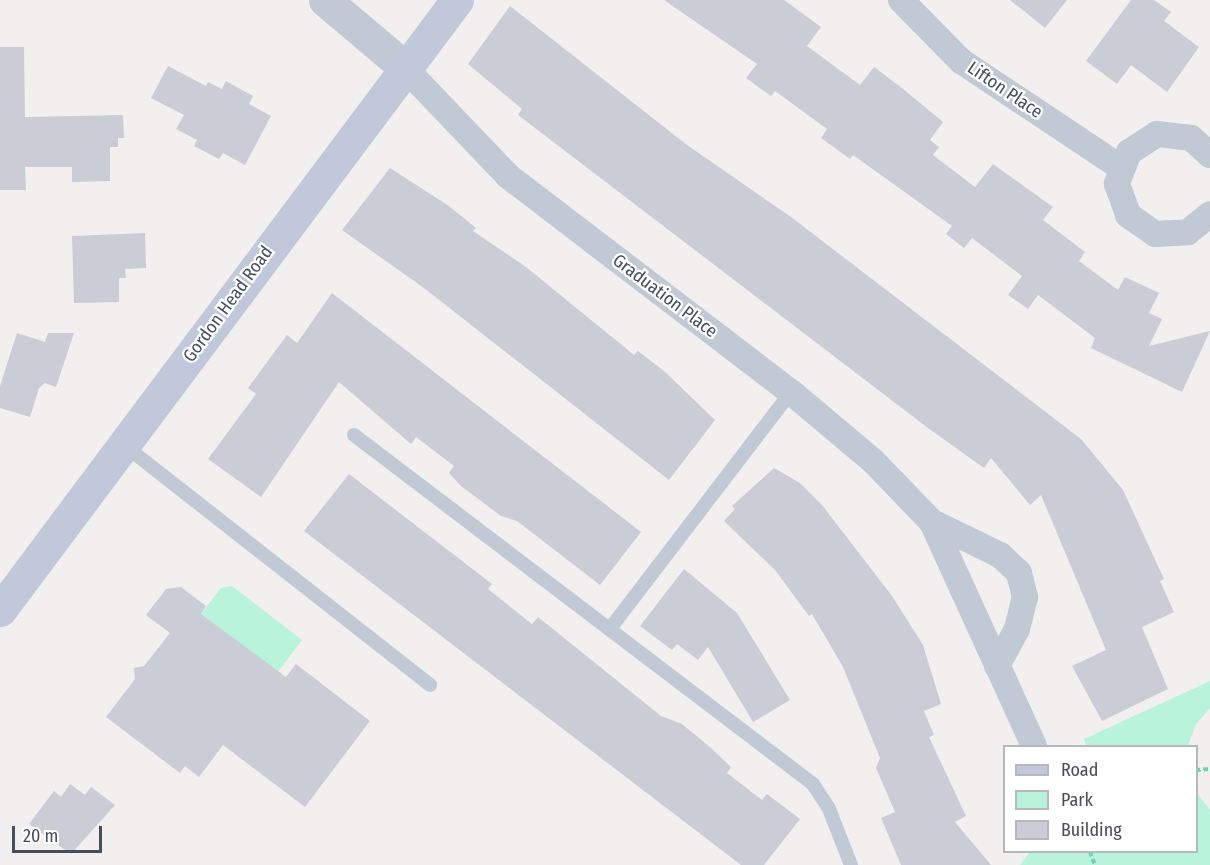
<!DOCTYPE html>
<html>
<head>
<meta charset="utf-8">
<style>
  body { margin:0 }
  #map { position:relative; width:1210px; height:865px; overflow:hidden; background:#f2efef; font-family:"Fira Sans Condensed",sans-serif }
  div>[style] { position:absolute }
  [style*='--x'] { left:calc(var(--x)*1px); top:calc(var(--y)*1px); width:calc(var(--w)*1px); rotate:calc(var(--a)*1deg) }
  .green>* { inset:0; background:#b9f3d9 }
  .building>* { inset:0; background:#cacdd5 }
  .path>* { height:4px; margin-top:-2px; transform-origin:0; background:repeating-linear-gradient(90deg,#6ed5b2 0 4.5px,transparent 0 7.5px) }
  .service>* { height:14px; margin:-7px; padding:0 7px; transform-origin:7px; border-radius:7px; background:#c1c9d5 }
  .minor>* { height:26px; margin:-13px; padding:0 13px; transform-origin:13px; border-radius:13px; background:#c1c9d5 }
  .tertiary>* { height:33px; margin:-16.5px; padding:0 16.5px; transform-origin:16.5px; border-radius:16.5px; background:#c1c9d5 }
  .secondary>* { height:33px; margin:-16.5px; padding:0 16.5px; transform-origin:16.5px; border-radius:16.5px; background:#c0c8da }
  span { translate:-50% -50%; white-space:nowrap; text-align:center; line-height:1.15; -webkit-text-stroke:4.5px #fff; paint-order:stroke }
  .street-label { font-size:18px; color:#454e5e }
  .legend { position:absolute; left:1003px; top:745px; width:195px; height:108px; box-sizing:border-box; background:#fff; border:2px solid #b5b8bf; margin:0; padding:8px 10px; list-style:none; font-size:18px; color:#454e5e }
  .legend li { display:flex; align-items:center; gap:12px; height:30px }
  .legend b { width:30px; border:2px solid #b5b8bf }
  .scale { position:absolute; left:12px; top:826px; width:90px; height:27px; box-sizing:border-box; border:3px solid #454e5e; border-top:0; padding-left:8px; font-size:18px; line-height:21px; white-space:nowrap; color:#454e5e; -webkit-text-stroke:4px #fff; paint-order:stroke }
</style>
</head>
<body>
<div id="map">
  <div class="green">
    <i style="clip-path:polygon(232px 586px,302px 640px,278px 672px,201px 614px,221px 588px)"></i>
    <i style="clip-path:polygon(1210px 681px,1210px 708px,1196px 724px,1188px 746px,1086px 746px,1084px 739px)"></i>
    <i style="clip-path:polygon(1197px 793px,1210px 810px,1210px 865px,1020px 865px,1030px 852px,1196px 852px)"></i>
  </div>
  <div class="building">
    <i style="clip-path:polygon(664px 0,784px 0,821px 27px,807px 46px,860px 85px,874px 67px,902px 88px,943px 122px,930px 140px,939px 147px,933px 155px,975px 187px,993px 164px,1053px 207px,1043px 220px,1085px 252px,1079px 261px,1118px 290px,1125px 277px,1159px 293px,1149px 313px,1162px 319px,1149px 346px,1210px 331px,1182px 392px,1091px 348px,1095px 338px,1038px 295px,1028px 309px,1008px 295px,1022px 276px,972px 238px,964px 248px,946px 234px,952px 226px,853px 155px,850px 159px,821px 138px,827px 129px,775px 91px,771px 96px,746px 78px,757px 64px)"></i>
    <i style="clip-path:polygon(1010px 0,1067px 0,1045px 28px)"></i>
    <i style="clip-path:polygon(1131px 0,1154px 0,1171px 12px,1164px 21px,1199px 47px,1167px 92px,1131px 65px,1117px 84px,1086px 61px)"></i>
    <i style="clip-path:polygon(510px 6px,687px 145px,791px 217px,1081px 439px,1123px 490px,1164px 579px,1160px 581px,1174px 612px,1142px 627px,1168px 689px,1102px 721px,1072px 666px,1106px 650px,1041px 495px,1030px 505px,991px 458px,984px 468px,928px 428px,518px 115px,522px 109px,468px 64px)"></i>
    <i style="clip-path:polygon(0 47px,24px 47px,25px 117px,123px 115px,124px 138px,118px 138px,118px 147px,110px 147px,110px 181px,72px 182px,72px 167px,25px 167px,26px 190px,0 190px)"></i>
    <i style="clip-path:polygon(168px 66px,206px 86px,208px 82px,222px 89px,226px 81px,253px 96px,249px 104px,271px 116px,245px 165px,223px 153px,219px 159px,194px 146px,197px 140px,176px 129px,184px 115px,151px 98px)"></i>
    <i style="clip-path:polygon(390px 168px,449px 206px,476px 228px,473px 231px,526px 267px,634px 355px,638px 351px,664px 371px,715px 420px,669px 480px,424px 288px,342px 230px)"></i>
    <i style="clip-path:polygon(145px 233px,146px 268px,125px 269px,126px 278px,119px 278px,119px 302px,74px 303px,72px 236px)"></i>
    <i style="clip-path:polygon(332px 293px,641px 532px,600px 585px,517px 521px,501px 516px,461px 486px,449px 473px,454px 466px,416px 437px,411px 444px,339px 382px,261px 497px,208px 459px,256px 394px,248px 388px,287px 335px,297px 343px)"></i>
    <i style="clip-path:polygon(17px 333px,45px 342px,48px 333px,74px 333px,56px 387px,45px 383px,39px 388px,30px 417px,0 408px,0 386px)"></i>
    <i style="clip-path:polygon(774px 468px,800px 483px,822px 505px,892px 596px,923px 645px,941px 704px,924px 711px,934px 735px,929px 737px,966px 816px,955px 822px,991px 865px,901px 865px,881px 818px,895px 812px,876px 768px,880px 758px,843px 667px,812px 614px,809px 616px,775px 570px,724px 521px,735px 509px,732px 506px)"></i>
    <i style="clip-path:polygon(349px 474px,492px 584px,488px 589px,532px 624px,538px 617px,661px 716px,682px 724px,711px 748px,731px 767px,727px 773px,762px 800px,767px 794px,800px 819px,764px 865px,741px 865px,304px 531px)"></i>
    <i style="clip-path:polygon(684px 569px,737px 613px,790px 700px,753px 722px,708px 647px,698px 660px,677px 644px,672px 650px,640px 626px)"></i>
    <i style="clip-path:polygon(181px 587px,206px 606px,201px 614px,286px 677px,296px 664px,370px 721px,305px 807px,223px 745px,199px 777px,185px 766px,180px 773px,106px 717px,135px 679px,134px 668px,144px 666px,170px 633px,146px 615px,166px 589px)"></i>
    <i style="clip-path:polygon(70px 784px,85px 795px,91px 787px,115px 805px,71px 854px,29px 824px,54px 791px,61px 797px)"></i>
  </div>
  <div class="path">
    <i style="--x:1196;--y:770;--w:14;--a:-4"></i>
    <i style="--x:1090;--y:852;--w:14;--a:69"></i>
  </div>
  <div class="service">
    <i style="--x:354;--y:435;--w:577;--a:37.25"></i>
    <i style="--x:813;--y:784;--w:30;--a:57"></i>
    <i style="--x:829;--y:809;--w:60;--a:68.6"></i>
    <i style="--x:124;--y:445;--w:389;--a:38.1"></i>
    <i style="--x:612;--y:626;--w:295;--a:-52.6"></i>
  </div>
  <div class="minor">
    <i style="--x:901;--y:0;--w:86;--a:45.5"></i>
    <i style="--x:961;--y:61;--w:191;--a:33.7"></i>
    <i style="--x:403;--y:66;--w:152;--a:46.3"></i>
    <i style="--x:508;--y:176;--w:356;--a:37.4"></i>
    <i style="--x:791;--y:392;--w:107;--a:40.1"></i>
    <i style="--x:873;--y:461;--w:85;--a:46"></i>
    <i style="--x:932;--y:522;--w:246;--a:65.5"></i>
    <i style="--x:1210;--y:155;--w:25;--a:-138"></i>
    <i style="--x:1191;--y:138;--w:34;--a:-173"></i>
    <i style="--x:1157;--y:134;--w:33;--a:147"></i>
    <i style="--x:1129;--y:152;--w:34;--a:111"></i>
    <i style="--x:1117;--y:184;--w:33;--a:70"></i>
    <i style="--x:1128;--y:215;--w:33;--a:35"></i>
    <i style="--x:1155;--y:234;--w:33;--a:-3"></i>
    <i style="--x:1188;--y:232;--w:28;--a:-39"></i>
    <i style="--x:932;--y:522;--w:76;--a:25.9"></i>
    <i style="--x:1000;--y:555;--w:26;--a:43"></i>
    <i style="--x:1019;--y:573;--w:25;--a:76"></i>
    <i style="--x:1025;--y:597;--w:33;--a:104"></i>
    <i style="--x:1017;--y:629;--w:42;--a:118.4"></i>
  </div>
  <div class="tertiary">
    <i style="--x:325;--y:0;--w:102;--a:40.2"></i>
  </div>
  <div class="secondary">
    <i style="--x:0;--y:610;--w:762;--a:-53.16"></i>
  </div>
  <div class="street-label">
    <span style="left:1005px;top:90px;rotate:34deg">Lifton Place</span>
    <span style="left:665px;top:296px;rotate:37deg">Graduation Place</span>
    <span style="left:228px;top:304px;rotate:-54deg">Gordon Head Road</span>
  </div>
  <ul class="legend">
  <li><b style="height:8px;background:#c0c8da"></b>Road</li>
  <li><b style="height:16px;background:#b9f3d9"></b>Park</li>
  <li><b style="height:16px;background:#cacdd5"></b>Building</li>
  </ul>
  <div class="scale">20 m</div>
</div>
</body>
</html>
